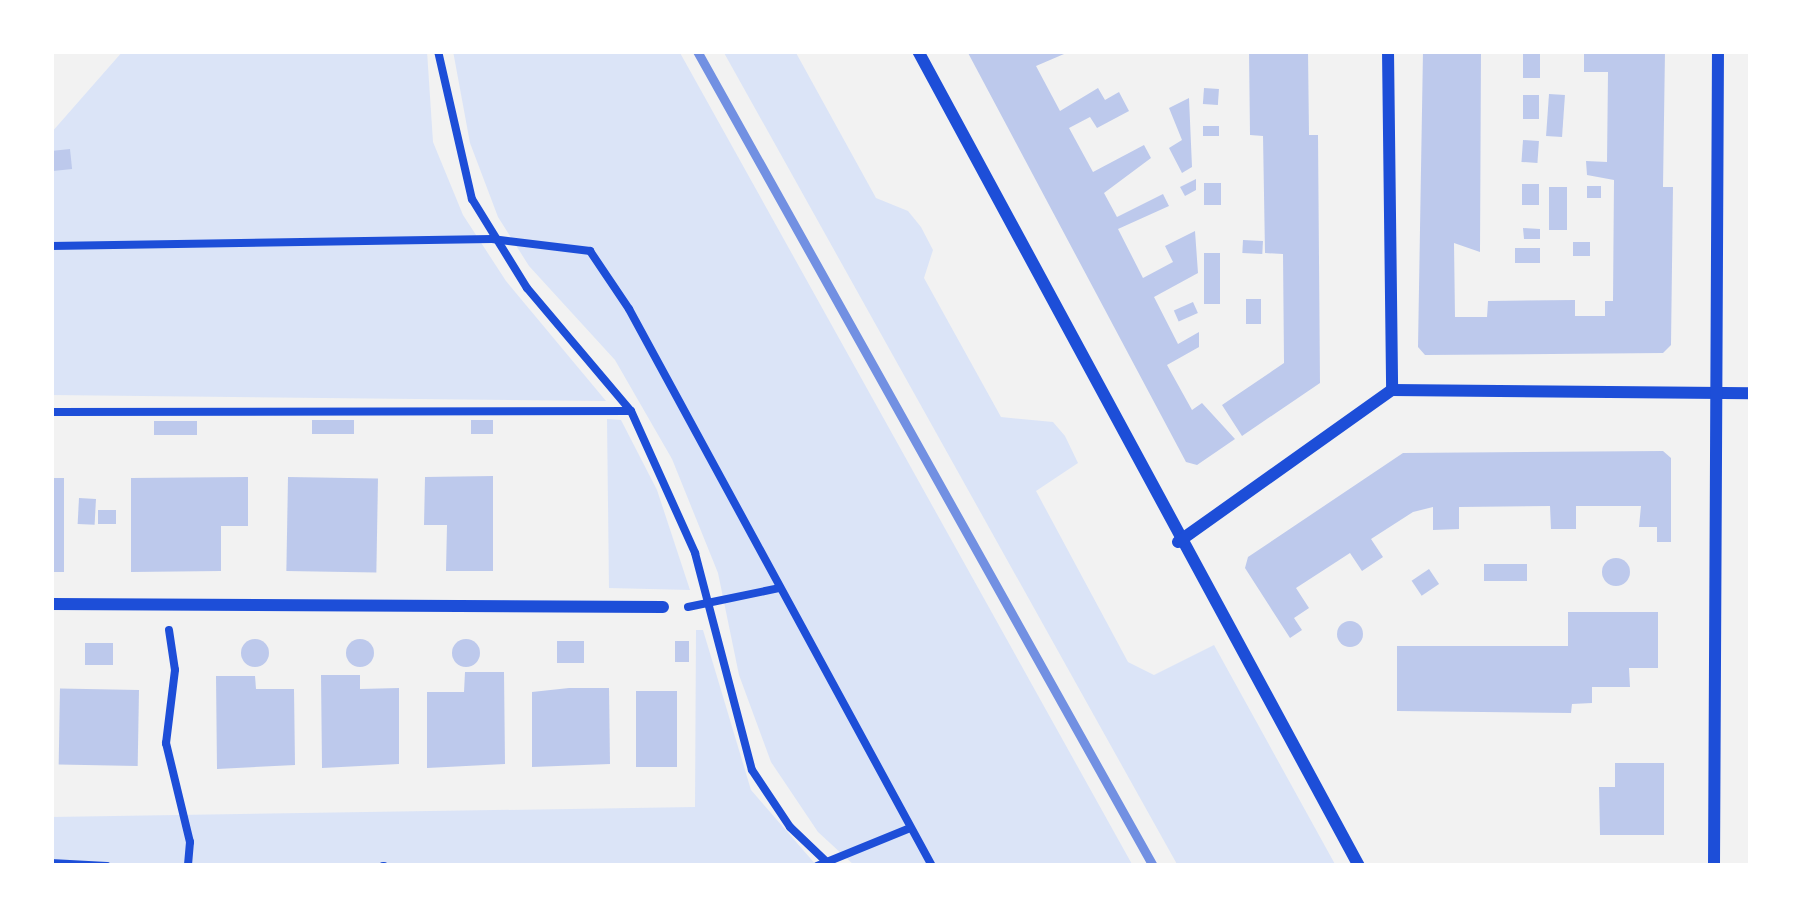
<!DOCTYPE html>
<html>
<head>
<meta charset="utf-8">
<style>
  body { margin:0 }
  #map { position:relative; width:1802px; height:917px; overflow:hidden; background:#f2f2f2; font-family:"Space Grotesk",sans-serif }
  div>[style] { position:absolute }
  [style*='--x'] { left:calc(var(--x)*1px); top:calc(var(--y)*1px); width:calc(var(--w)*1px); rotate:calc(var(--a)*1deg) }
  .green>* { inset:0; background:#dbe4f7 }
  .building>* { inset:0; background:#bdc9ec; transform-origin:0 0 }
  .round { border-radius:50% }
  .path>* { height:8px; margin:-4px; padding:0 4px; transform-origin:4px; border-radius:4px; background:#1d4ed8 }
  .minor>* { height:12px; margin:-6px; padding:0 6px; transform-origin:6px; border-radius:6px; background:#1d4ed8 }
  .rail>* { height:9px; margin:-4.5px; padding:0 4.5px; transform-origin:4.5px; border-radius:4.5px; background:#7290e2 }
  span { translate:-50% -50%; white-space:nowrap; text-align:center; line-height:1.15; -webkit-text-stroke:12px #fff; paint-order:stroke }
  .frame { position:absolute; inset:0; border:54px solid #fff; pointer-events:none }
</style>
</head>
<body>
<div id="map">
  <div class="green">
    <i style="clip-path:polygon(123px 51px,427px 51px,433px 142px,463px 215px,506px 281px,606px 401px,51px 395px,51px 133px)"></i>
    <i style="clip-path:polygon(453px 51px,679px 51px,1133px 866px,855px 866px,818px 832px,771px 762px,739px 675px,718px 573px,672px 459px,615px 360px,529px 266px,498px 217px,470px 143px)"></i>
    <i style="clip-path:polygon(723px 51px,795px 51px,876px 198px,908px 211px,921px 227px,933px 250px,924px 278px,1001px 417px,1053px 422px,1065px 436px,1078px 463px,1036px 491px,1128px 662px,1154px 675px,1214px 645px,1336px 866px,1178px 866px)"></i>
    <i style="clip-path:polygon(607px 419px,621px 420px,657px 490px,690px 590px,609px 588px)"></i>
    <i style="clip-path:polygon(696px 630px,703px 630px,751px 790px,817px 866px,51px 866px,51px 817px,695px 807px)"></i>
  </div>
  <div class="building">
    <i style="clip-path:polygon(967px 51px,1071px 51px,1036px 66px,1060px 111px,1098px 88px,1105px 100px,1119px 92px,1129px 111px,1097px 128px,1090px 117px,1069px 128px,1093px 172px,1144px 145px,1151px 158px,1104px 193px,1117px 217px,1163px 194px,1169px 206px,1118px 229px,1143px 278px,1173px 262px,1165px 246px,1195px 231px,1198px 273px,1154px 297px,1178px 344px,1199px 332px,1199px 347px,1167px 365px,1192px 410px,1202px 403px,1235px 439px,1197px 465px,1186px 462px)"></i>
    <i style="clip-path:polygon(1249px 51px,1308px 51px,1309px 135px,1318px 135px,1320px 383px,1242px 436px,1222px 405px,1284px 363px,1283px 254px,1265px 253px,1263px 136px,1250px 135px)"></i>
    <i style="clip-path:polygon(1423px 51px,1481px 51px,1480px 252px,1454px 243px,1455px 317px,1487px 317px,1488px 301px,1575px 300px,1575px 316px,1605px 316px,1605px 301px,1613px 301px,1614px 180px,1587px 175px,1586px 161px,1607px 162px,1608px 72px,1584px 72px,1584px 51px,1665px 51px,1663px 187px,1673px 187px,1671px 345px,1663px 353px,1425px 355px,1418px 347px)"></i>
    <i style="left:1523px;top:54px;width:17px;height:24px"></i>
    <i style="left:1204px;top:88px;width:15px;height:16px;rotate:4deg"></i>
    <i style="left:1549px;top:94px;width:16px;height:42px;rotate:4deg"></i>
    <i style="left:1523px;top:95px;width:16px;height:24px"></i>
    <i style="clip-path:polygon(1189px 98px,1192px 167px,1182px 173px,1169px 148px,1182px 140px,1169px 108px)"></i>
    <i style="left:1203px;top:126px;width:16px;height:10px"></i>
    <i style="left:1523px;top:140px;width:16px;height:22px;rotate:4deg"></i>
    <i style="left:70px;top:149px;width:20px;height:19px;rotate:84deg"></i>
    <i style="clip-path:polygon(1196px 179px,1196px 190px,1185px 196px,1180px 187px)"></i>
    <i style="left:1204px;top:183px;width:17px;height:22px"></i>
    <i style="left:1522px;top:184px;width:17px;height:21px"></i>
    <i style="left:1587px;top:186px;width:14px;height:12px"></i>
    <i style="left:1549px;top:187px;width:18px;height:43px"></i>
    <i style="clip-path:polygon(1523px 228px,1540px 229px,1540px 239px,1524px 239px)"></i>
    <i style="left:1243px;top:240px;width:20px;height:13px;rotate:3deg"></i>
    <i style="left:1590px;top:242px;width:14px;height:17px;rotate:90deg"></i>
    <i style="left:1515px;top:248px;width:25px;height:15px"></i>
    <i style="left:1204px;top:253px;width:16px;height:51px"></i>
    <i style="left:1246px;top:299px;width:15px;height:25px"></i>
    <i style="left:1193px;top:302px;width:12px;height:21px;rotate:66deg"></i>
    <i style="left:312px;top:420px;width:42px;height:14px"></i>
    <i style="left:471px;top:420px;width:22px;height:14px"></i>
    <i style="left:154px;top:421px;width:43px;height:14px"></i>
    <i style="clip-path:polygon(1663px 451px,1671px 458px,1671px 542px,1657px 542px,1657px 527px,1639px 527px,1641px 506px,1576px 506px,1576px 529px,1551px 529px,1550px 506px,1459px 507px,1459px 529px,1433px 530px,1433px 507px,1413px 512px,1371px 539px,1383px 557px,1362px 571px,1350px 553px,1296px 588px,1309px 608px,1294px 618px,1302px 630px,1290px 638px,1245px 568px,1248px 557px,1403px 453px)"></i>
    <i style="clip-path:polygon(493px 476px,493px 571px,446px 571px,447px 525px,424px 525px,425px 477px)"></i>
    <i style="clip-path:polygon(248px 477px,248px 526px,221px 526px,221px 571px,131px 572px,131px 478px)"></i>
    <i style="left:288px;top:477px;width:90px;height:94px;rotate:1deg"></i>
    <i style="left:51px;top:478px;width:13px;height:94px"></i>
    <i style="left:79px;top:498px;width:17px;height:26px;rotate:3deg"></i>
    <i style="left:98px;top:510px;width:18px;height:14px"></i>
    <i class="round" style="left:1602px;top:558px;width:28px;height:28px"></i>
    <i style="left:1527px;top:564px;width:17px;height:43px;rotate:90deg"></i>
    <i style="left:1429px;top:569px;width:18px;height:21px;rotate:56deg"></i>
    <i style="clip-path:polygon(1568px 612px,1658px 612px,1658px 668px,1629px 668px,1630px 687px,1592px 687px,1592px 703px,1572px 704px,1571px 713px,1397px 711px,1397px 646px,1568px 646px)"></i>
    <i class="round" style="left:1337px;top:621px;width:26px;height:26px"></i>
    <i class="round" style="left:346px;top:639px;width:28px;height:28px"></i>
    <i class="round" style="left:241px;top:639px;width:28px;height:28px"></i>
    <i class="round" style="left:452px;top:639px;width:28px;height:28px"></i>
    <i style="left:557px;top:641px;width:27px;height:22px"></i>
    <i style="left:675px;top:641px;width:14px;height:21px"></i>
    <i style="left:85px;top:643px;width:28px;height:22px"></i>
    <i style="clip-path:polygon(465px 672px,504px 672px,505px 764px,427px 768px,427px 692px,464px 692px)"></i>
    <i style="clip-path:polygon(321px 675px,360px 675px,360px 689px,399px 688px,399px 764px,322px 768px)"></i>
    <i style="clip-path:polygon(216px 676px,255px 676px,256px 689px,294px 689px,295px 765px,217px 769px)"></i>
    <i style="clip-path:polygon(569px 688px,609px 688px,610px 764px,532px 767px,532px 692px)"></i>
    <i style="left:139px;top:690px;width:76px;height:79px;rotate:91deg"></i>
    <i style="left:636px;top:691px;width:41px;height:76px"></i>
    <i style="clip-path:polygon(1615px 763px,1664px 763px,1664px 835px,1600px 835px,1599px 787px,1615px 787px)"></i>
  </div>
  <div class="path">
    <i style="--x:438;--y:51;--w:152;--a:77.1"></i>
    <i style="--x:472;--y:199;--w:105;--a:58.3"></i>
    <i style="--x:527;--y:288;--w:161;--a:49.8"></i>
    <i style="--x:631;--y:411;--w:156;--a:65.7"></i>
    <i style="--x:695;--y:553;--w:224;--a:75.3"></i>
    <i style="--x:752;--y:770;--w:69;--a:56.3"></i>
    <i style="--x:790;--y:827;--w:57;--a:43.6"></i>
    <i style="--x:51;--y:246;--w:441;--a:-0.9"></i>
    <i style="--x:492;--y:239;--w:99;--a:7"></i>
    <i style="--x:590;--y:251;--w:70;--a:56.1"></i>
    <i style="--x:629;--y:309;--w:634;--a:61.45"></i>
    <i style="--x:51;--y:412;--w:580;--a:-0.1"></i>
    <i style="--x:688;--y:607;--w:94;--a:-11.7"></i>
    <i style="--x:169;--y:630;--w:40;--a:81.5"></i>
    <i style="--x:175;--y:670;--w:74;--a:97"></i>
    <i style="--x:166;--y:743;--w:102;--a:76.4"></i>
    <i style="--x:190;--y:842;--w:24;--a:95"></i>
    <i style="--x:51;--y:863;--w:56;--a:3.1"></i>
    <i style="--x:383;--y:866;--w:1;--a:0"></i>
    <i style="--x:817;--y:866;--w:100;--a:-22.2"></i>
  </div>
  <div class="minor">
    <i style="--x:918;--y:51;--w:927;--a:61.58"></i>
    <i style="--x:1388;--y:51;--w:339;--a:89.3"></i>
    <i style="--x:1178;--y:542;--w:262;--a:-35.4"></i>
    <i style="--x:1392;--y:390;--w:359;--a:0.5"></i>
    <i style="--x:51;--y:604;--w:612;--a:0.28"></i>
    <i style="--x:1714;--y:866;--w:815;--a:-89.72"></i>
  </div>
  <div class="rail">
    <i style="--x:697;--y:51;--w:934;--a:60.77"></i>
  </div>
  <div class="frame"></div>
</div>
</body>
</html>
